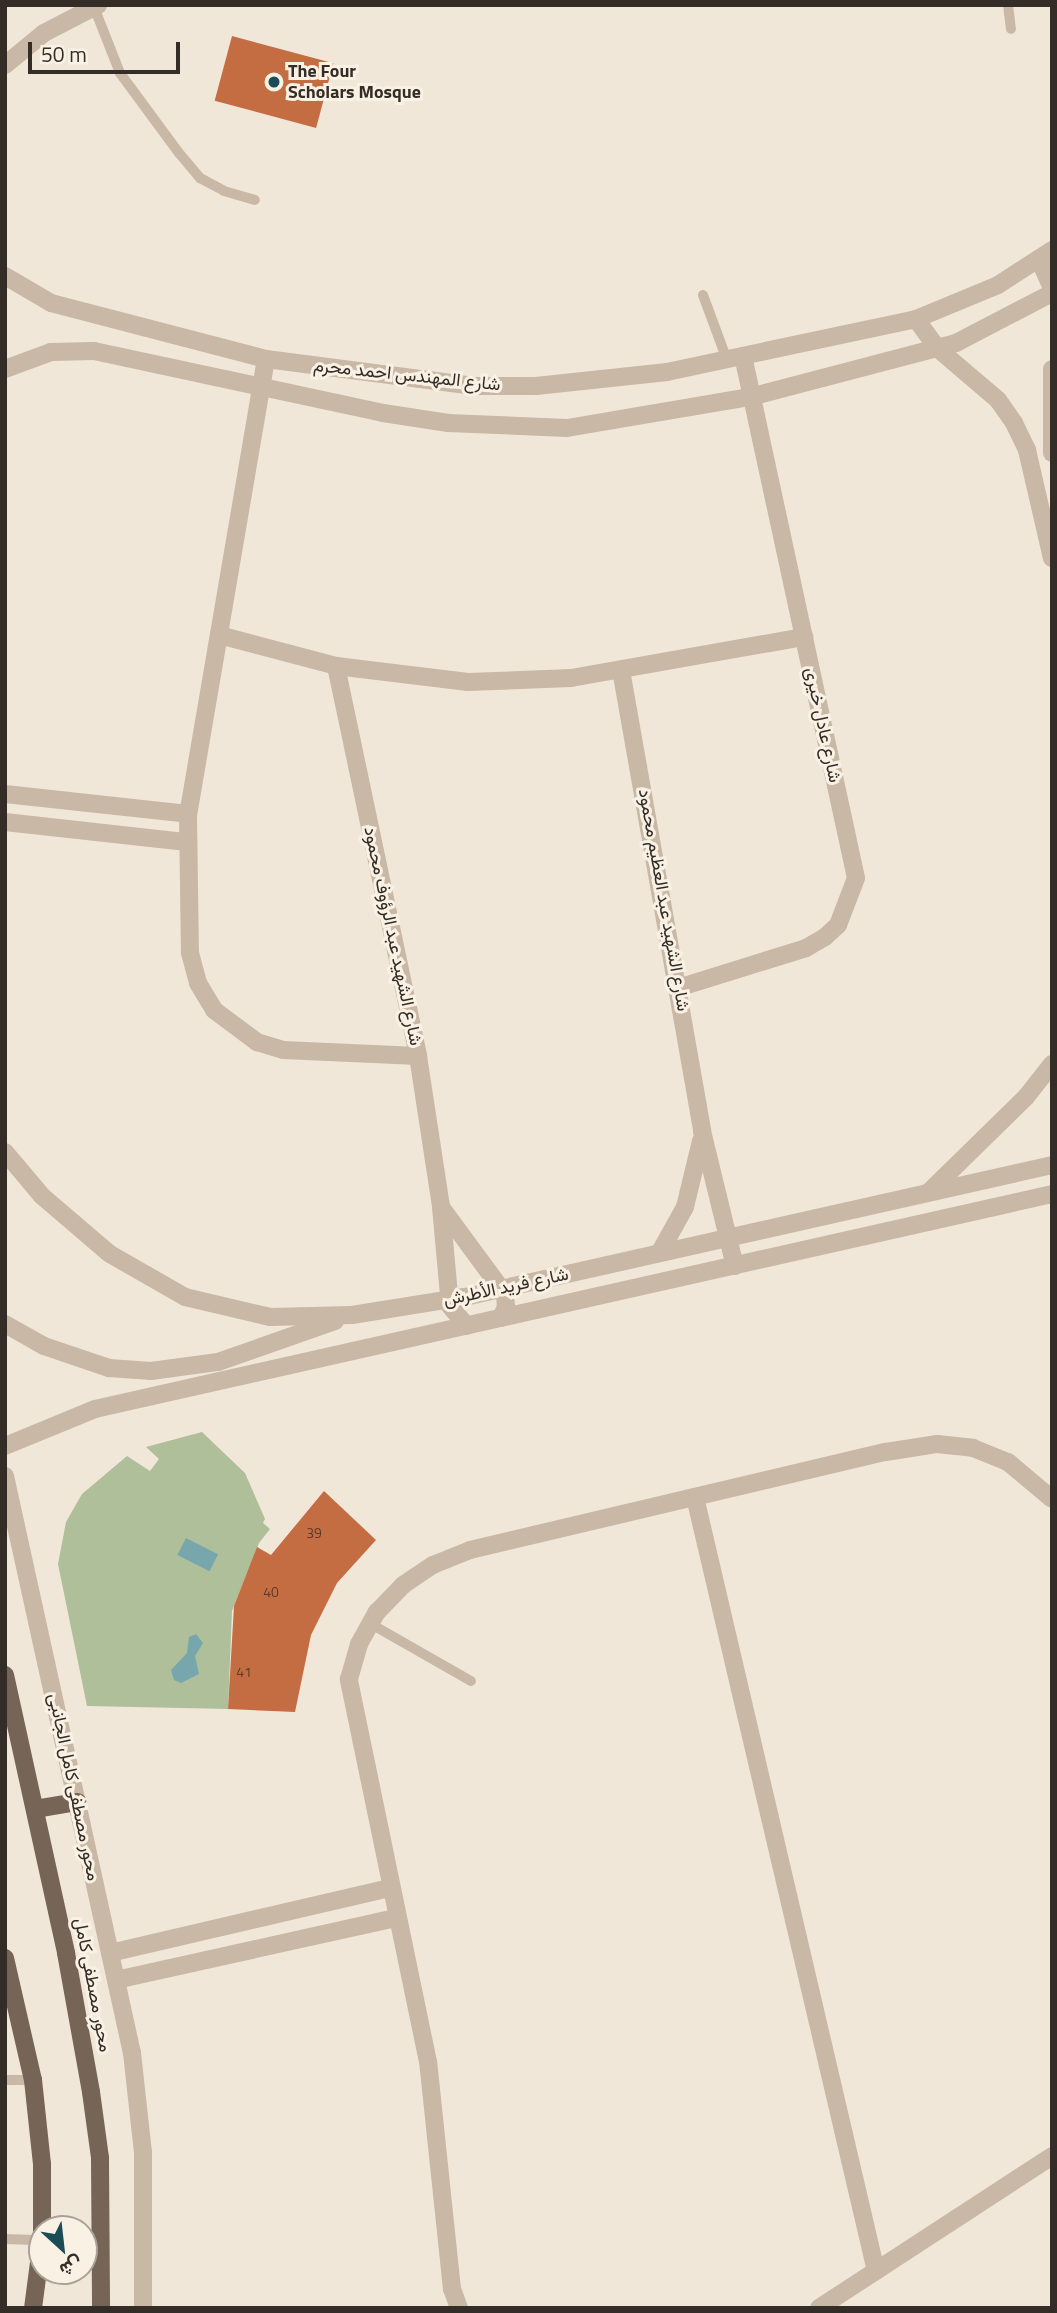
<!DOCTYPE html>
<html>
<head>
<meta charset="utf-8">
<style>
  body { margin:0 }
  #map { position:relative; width:1057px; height:2313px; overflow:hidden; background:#f1e7d8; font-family:"Titillium Web",Vazirmatn,sans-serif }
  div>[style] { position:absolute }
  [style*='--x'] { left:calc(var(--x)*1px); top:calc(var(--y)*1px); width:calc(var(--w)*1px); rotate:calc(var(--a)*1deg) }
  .green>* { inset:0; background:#afbf99 }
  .water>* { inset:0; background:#78a6ad; transform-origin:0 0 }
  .building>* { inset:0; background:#c46d43; transform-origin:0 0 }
  .service>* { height:10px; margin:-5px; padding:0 5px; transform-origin:5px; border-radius:5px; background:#c8b8a5 }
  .minor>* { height:18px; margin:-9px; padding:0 9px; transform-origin:9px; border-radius:9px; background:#c8b8a5 }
  .tertiary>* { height:18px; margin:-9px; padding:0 9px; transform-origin:9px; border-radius:9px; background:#c8b8a5 }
  .primary>* { height:18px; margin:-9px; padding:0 9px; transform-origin:9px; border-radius:9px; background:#766457 }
  .dots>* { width:19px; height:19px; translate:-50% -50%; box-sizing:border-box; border:4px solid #f9f1e4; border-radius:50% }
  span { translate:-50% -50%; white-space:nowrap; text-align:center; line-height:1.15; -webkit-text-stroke:6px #f9f1e4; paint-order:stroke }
  .number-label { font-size:14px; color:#583c2d }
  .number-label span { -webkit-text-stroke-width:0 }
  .poi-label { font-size:18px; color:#342c26; font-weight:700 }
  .left { translate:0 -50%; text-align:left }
  .street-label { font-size:18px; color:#342c26 }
  .frame { position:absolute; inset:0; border:7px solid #342c26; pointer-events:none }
  .north { position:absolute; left:28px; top:2215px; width:70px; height:70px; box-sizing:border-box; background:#f9f1e4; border:2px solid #aaa298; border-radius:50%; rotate:153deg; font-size:19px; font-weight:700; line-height:28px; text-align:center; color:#342c26 }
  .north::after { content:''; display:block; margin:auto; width:24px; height:32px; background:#1c4c55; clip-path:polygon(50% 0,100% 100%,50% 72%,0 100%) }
  .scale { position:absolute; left:28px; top:42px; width:152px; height:32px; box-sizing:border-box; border:4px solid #342c26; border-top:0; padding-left:9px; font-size:21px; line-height:24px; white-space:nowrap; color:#342c26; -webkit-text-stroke:5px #f9f1e4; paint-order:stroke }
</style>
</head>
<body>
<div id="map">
  <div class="green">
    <i style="clip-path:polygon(202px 1432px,245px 1473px,265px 1519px,263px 1523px,270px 1529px,259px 1543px,232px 1611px,228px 1709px,87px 1706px,58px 1564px,66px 1522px,82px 1494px,127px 1456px,150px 1471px,159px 1459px,146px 1447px)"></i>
  </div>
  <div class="water">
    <i style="left:186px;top:1538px;width:36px;height:19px;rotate:27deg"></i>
    <i style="clip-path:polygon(196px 1634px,203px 1643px,195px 1656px,199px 1674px,181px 1683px,174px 1680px,171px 1670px,187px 1653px,189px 1637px)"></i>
  </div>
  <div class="building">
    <i style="left:232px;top:36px;width:105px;height:67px;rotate:15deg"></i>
    <i style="clip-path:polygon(324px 1491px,376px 1540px,337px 1583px,311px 1635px,295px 1712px,228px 1709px,234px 1606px,257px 1547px,271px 1555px)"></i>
  </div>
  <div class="service">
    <i style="--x:1008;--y:5;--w:24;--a:83"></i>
    <i style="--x:94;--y:7;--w:71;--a:68.5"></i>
    <i style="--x:120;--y:73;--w:99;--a:53.6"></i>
    <i style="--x:179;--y:153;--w:33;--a:50"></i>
    <i style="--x:200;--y:178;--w:27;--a:28"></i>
    <i style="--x:224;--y:191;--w:32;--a:16"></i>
    <i style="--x:703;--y:295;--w:69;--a:69.7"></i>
    <i style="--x:371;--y:1624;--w:115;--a:29.7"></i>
    <i style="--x:5;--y:2080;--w:28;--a:0"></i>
    <i style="--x:5;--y:2239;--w:37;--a:2"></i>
  </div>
  <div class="minor">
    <i style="--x:1039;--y:259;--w:32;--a:66"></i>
    <i style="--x:916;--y:319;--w:36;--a:54"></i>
    <i style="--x:937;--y:348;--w:80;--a:40.4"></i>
    <i style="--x:998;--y:400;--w:28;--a:55"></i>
    <i style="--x:1014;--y:423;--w:30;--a:64"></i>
    <i style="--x:1027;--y:450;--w:111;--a:77"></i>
    <i style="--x:266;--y:359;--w:462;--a:99.7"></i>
    <i style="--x:188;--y:814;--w:139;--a:89.2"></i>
    <i style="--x:190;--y:953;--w:31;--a:75"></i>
    <i style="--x:198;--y:983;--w:31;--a:59"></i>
    <i style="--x:214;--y:1010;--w:54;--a:36.7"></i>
    <i style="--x:257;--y:1042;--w:27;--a:17"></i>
    <i style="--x:283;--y:1050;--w:135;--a:2.5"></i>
    <i style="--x:1052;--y:369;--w:84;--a:90"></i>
    <i style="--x:219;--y:635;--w:121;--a:14.8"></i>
    <i style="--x:336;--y:666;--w:133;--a:6.9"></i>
    <i style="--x:468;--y:682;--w:103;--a:-2.2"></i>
    <i style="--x:571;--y:678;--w:237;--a:-10"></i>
    <i style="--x:336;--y:666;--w:399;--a:78.1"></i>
    <i style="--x:418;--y:1056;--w:153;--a:81.3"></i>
    <i style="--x:441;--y:1207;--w:99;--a:84.8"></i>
    <i style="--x:450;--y:1306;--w:26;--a:50"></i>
    <i style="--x:621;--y:670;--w:468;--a:80"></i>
    <i style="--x:702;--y:1131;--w:139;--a:76.3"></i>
    <i style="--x:5;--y:794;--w:184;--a:6.2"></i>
    <i style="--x:5;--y:822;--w:183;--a:6.3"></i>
    <i style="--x:681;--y:987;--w:131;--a:-17.3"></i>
    <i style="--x:806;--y:948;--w:22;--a:-30"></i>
    <i style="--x:825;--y:937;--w:18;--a:-43"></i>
    <i style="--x:838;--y:925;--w:50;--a:-69"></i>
    <i style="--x:856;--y:878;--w:534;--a:-102.21"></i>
    <i style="--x:5;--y:1152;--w:57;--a:49.9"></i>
    <i style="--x:42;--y:1196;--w:89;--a:40.5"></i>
    <i style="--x:110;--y:1254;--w:86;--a:29.8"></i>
    <i style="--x:185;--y:1297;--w:87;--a:13.2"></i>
    <i style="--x:270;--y:1317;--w:82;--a:-1.4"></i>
    <i style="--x:352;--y:1315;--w:114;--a:-9.1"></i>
    <i style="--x:465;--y:1297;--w:602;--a:-12.67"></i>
    <i style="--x:929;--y:1192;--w:136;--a:-44.4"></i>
    <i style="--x:1026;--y:1097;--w:42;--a:-51.8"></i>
    <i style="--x:441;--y:1207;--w:108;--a:53.7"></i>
    <i style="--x:505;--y:1294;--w:13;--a:86"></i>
    <i style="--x:506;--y:1307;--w:12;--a:114"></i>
    <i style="--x:660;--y:1252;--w:51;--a:-60.9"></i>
    <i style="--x:685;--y:1207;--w:68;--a:-76.4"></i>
    <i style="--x:5;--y:1324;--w:45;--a:29.4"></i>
    <i style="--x:44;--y:1346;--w:69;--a:18.7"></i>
    <i style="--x:109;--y:1368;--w:42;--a:4.1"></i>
    <i style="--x:151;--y:1371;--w:68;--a:-7.7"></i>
    <i style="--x:218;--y:1362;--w:124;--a:-19.3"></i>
    <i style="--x:5;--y:1446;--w:97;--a:-22.3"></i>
    <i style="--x:95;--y:1409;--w:981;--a:-12.66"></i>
    <i style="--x:695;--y:1497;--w:795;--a:76.84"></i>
    <i style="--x:110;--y:1953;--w:286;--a:-13.1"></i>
    <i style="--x:116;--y:1980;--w:287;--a:-12.5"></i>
    <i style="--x:459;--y:2308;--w:20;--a:-110"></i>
    <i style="--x:452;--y:2289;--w:228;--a:-96"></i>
    <i style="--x:428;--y:2062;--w:391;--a:-101.7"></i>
    <i style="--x:349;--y:1679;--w:36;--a:-74"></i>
    <i style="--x:359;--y:1644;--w:37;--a:-61"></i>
    <i style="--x:377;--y:1612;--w:37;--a:-46"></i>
    <i style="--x:403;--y:1585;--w:36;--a:-34"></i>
    <i style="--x:433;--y:1565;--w:40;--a:-22"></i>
    <i style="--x:470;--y:1550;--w:427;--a:-13.3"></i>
    <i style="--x:886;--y:1452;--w:52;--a:-8.9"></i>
    <i style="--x:937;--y:1444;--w:36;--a:6"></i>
    <i style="--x:973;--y:1448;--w:38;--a:22"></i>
    <i style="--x:1008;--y:1462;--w:57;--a:40.1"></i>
    <i style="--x:819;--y:2308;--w:278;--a:-33.1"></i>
  </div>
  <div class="tertiary">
    <i style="--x:5;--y:65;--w:50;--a:-39.4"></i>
    <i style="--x:44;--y:33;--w:61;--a:-27.4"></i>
    <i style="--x:5;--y:276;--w:53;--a:30.4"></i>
    <i style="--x:51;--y:303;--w:222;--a:14.6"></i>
    <i style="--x:266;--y:359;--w:210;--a:7.4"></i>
    <i style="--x:474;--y:386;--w:62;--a:0"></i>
    <i style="--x:536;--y:386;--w:132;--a:-6.1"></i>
    <i style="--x:667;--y:372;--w:255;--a:-12"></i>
    <i style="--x:916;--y:319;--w:89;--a:-22.5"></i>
    <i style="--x:998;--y:285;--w:64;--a:-32.9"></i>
    <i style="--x:5;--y:369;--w:49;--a:-20.3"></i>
    <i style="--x:51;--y:352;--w:43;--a:-1.3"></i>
    <i style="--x:94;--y:351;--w:296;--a:12.1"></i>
    <i style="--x:383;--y:413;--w:66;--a:8.7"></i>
    <i style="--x:448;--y:423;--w:119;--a:2.4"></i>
    <i style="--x:567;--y:428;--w:186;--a:-9.6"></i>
    <i style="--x:750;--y:397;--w:213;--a:-14.7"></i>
    <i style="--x:956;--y:343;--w:108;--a:-27.5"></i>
    <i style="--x:5;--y:1476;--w:591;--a:77.59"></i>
    <i style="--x:132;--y:2053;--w:100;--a:83.7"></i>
    <i style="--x:143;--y:2152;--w:156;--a:90"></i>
  </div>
  <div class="primary">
    <i style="--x:5;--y:1675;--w:285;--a:77.6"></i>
    <i style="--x:66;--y:1953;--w:141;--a:79.8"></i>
    <i style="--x:91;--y:2092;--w:67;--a:82.2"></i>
    <i style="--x:100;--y:2158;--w:150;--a:89.6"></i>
    <i style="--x:35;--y:1809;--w:43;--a:-9.5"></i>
    <i style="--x:5;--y:1958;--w:125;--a:77.1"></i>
    <i style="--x:33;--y:2080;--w:84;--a:83.9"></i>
    <i style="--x:42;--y:2164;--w:76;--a:90"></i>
    <i style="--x:42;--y:2240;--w:69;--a:97.5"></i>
  </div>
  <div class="dots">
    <i style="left:274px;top:82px;background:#1c4c55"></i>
  </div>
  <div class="number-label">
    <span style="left:314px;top:1533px">39</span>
    <span style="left:271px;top:1592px">40</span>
    <span style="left:244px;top:1672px">41</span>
  </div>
  <div class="poi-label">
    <span class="left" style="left:288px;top:82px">The Four<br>Scholars Mosque</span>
  </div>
  <div class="street-label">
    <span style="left:407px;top:375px;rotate:6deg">شارع المهندس احمد محرم</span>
    <span style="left:823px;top:725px;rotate:78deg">شارع عادل خيرى</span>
    <span style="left:664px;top:900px;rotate:80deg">شارع الشهيد عبد العظيم محمود</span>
    <span style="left:393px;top:936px;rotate:78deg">شارع الشهيد عبد الرؤوف محمود</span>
    <span style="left:506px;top:1287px;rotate:-12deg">شارع فريد الأطرش</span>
    <span style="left:74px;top:1787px;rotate:78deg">محور مصطفى كامل الجانبى</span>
    <span style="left:93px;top:1985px;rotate:79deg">محور مصطفى كامل</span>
  </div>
  <div class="frame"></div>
  <div class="north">ش</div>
  <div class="scale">50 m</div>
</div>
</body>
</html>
